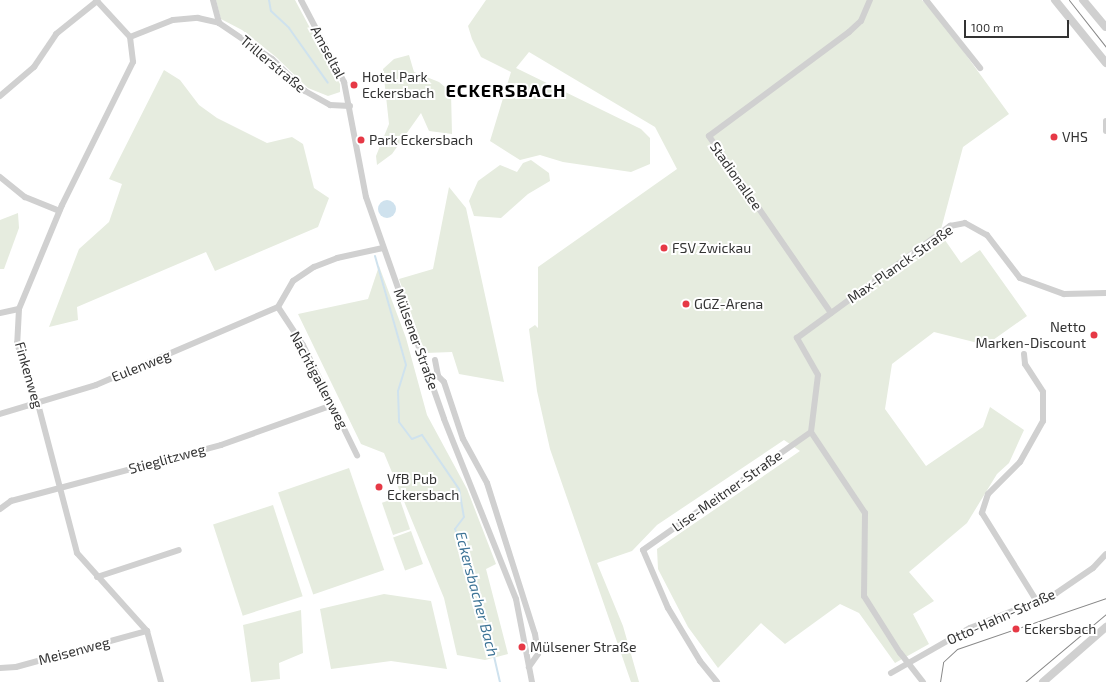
<!DOCTYPE html>
<html>
<head>
<meta charset="utf-8">
<style>
  body { margin:0 }
  #map { position:relative; width:1106px; height:682px; overflow:hidden; background:#fff; font-family:"Exo 2",sans-serif }
  div>[style] { position:absolute }
  [style*='--x'] { left:calc(var(--x)*1px); top:calc(var(--y)*1px); width:calc(var(--w)*1px); rotate:calc(var(--a)*1deg) }
  .green>* { inset:0; background:#e6ecdf; transform-origin:0 0 }
  .water>* { inset:0; background:#cfe2ee }
  .round { border-radius:50% }
  .stream>* { height:2px; margin:-1px; padding:0 1px; transform-origin:1px; border-radius:1px; background:#cfe2ee }
  .minor>* { height:6px; margin:-3px; padding:0 3px; transform-origin:3px; border-radius:3px; background:#d0d0d0 }
  .tertiary>* { height:8px; margin:-4px; padding:0 4px; transform-origin:4px; border-radius:4px; background:#d0d0d0 }
  .tram>* { height:1px; margin:-0.5px; padding:0 0.5px; transform-origin:0.5px; border-radius:0.5px; background:#888 }
  .dots>* { width:11px; height:11px; translate:-50% -50%; box-sizing:border-box; border:2px solid #fff; border-radius:50% }
  span { translate:-50% -50%; white-space:nowrap; text-align:center; line-height:1.15; -webkit-text-stroke:4px #fff; paint-order:stroke }
  .street-label { font-size:14px; color:#333 }
  .poi-label { font-size:14px; color:#333 }
  .left { translate:0 -50%; text-align:left }
  .right { translate:-100% -50%; text-align:right }
  .water-label { font-size:15px; color:#3f7597; font-style:italic }
  .district-label { font-size:18px; color:#000; font-weight:700; letter-spacing:1px }
  .scale { position:absolute; left:964px; top:20px; width:105px; height:18px; box-sizing:border-box; border:2px solid #333; border-top:0; padding-left:5px; font-size:12px; line-height:14px; white-space:nowrap; color:#333; -webkit-text-stroke:3px #fff; paint-order:stroke }
</style>
</head>
<body>
<div id="map">
  <div class="green">
    <i style="clip-path:polygon(216px 0,295px 0,340px 84px,340px 92px,328px 96px,308px 88px,276px 57px,242px 30px,221px 19px)"></i>
    <i style="clip-path:polygon(486px 0,922px 0,942px 22px,1009px 114px,963px 147px,940px 233px,961px 263px,980px 250px,1027px 316px,986px 345px,934px 332px,892px 364px,885px 409px,926px 466px,983px 427px,990px 407px,1024px 430px,1009px 463px,997px 474px,967px 523px,909px 572px,934px 601px,913px 614px,929px 644px,895px 663px,859px 613px,840px 604px,785px 644px,761px 623px,718px 668px,688px 627px,658px 569px,657px 549px,800px 451px,784px 440px,657px 525px,632px 551px,597px 563px,623px 626px,639px 682px,631px 682px,550px 449px,537px 391px,529px 329px,535px 325px,538px 328px,538px 267px,677px 169px,655px 127px,529px 52px,516px 68px,641px 129px,650px 138px,650px 164px,631px 172px,563px 162px,540px 155px,520px 160px,490px 141px,511px 72px,481px 57px,472px 39px,468px 26px)"></i>
    <i style="clip-path:polygon(409px 55px,414px 72px,439px 82px,451px 92px,452px 134px,429px 131px,421px 113px,392px 154px,377px 165px,376px 156px,389px 124px,383px 69px,394px 59px)"></i>
    <i style="clip-path:polygon(164px 70px,180px 80px,199px 105px,217px 118px,267px 143px,292px 137px,303px 144px,314px 188px,329px 198px,318px 227px,215px 271px,206px 252px,77px 307px,78px 320px,49px 327px,79px 249px,109px 222px,122px 184px,109px 179px)"></i>
    <i style="clip-path:polygon(531px 160px,549px 173px,550px 181px,528px 194px,501px 218px,474px 216px,469px 201px,478px 181px,500px 165px,517px 172px,523px 163px)"></i>
    <i style="clip-path:polygon(449px 187px,466px 208px,504px 382px,459px 374px,452px 352px,425px 353px,399px 279px,433px 269px)"></i>
    <i style="clip-path:polygon(18px 213px,19px 228px,4px 269px,0 269px,0 220px)"></i>
    <i style="clip-path:polygon(379px 266px,406px 338px,427px 415px,467px 489px,496px 564px,486px 569px,508px 654px,485px 660px,457px 655px,444px 598px,384px 453px,361px 444px,298px 314px,368px 299px)"></i>
    <i style="left:349px;top:468px;width:108px;height:75px;rotate:71deg"></i>
    <i style="left:399px;top:497px;width:34px;height:18px;rotate:71deg"></i>
    <i style="left:273px;top:505px;width:96px;height:63px;rotate:72deg"></i>
    <i style="left:411px;top:531px;width:35px;height:19px;rotate:70deg"></i>
    <i style="clip-path:polygon(384px 594px,431px 601px,447px 669px,391px 661px,331px 669px,320px 609px)"></i>
    <i style="clip-path:polygon(301px 610px,303px 653px,279px 663px,280px 679px,251px 682px,243px 625px)"></i>
  </div>
  <div class="water">
    <i class="round" style="left:378px;top:200px;width:18px;height:18px"></i>
  </div>
  <div class="stream">
    <i style="--x:269;--y:0;--w:11;--a:80"></i>
    <i style="--x:271;--y:11;--w:25;--a:43"></i>
    <i style="--x:289;--y:28;--w:67;--a:54.7"></i>
    <i style="--x:375;--y:256;--w:113;--a:74.1"></i>
    <i style="--x:406;--y:365;--w:27;--a:107"></i>
    <i style="--x:398;--y:391;--w:31;--a:88"></i>
    <i style="--x:399;--y:422;--w:21;--a:53"></i>
    <i style="--x:412;--y:439;--w:11;--a:-22"></i>
    <i style="--x:422;--y:435;--w:65;--a:55.6"></i>
    <i style="--x:459;--y:489;--w:28;--a:80"></i>
    <i style="--x:464;--y:517;--w:15;--a:127"></i>
    <i style="--x:455;--y:529;--w:62;--a:68.4"></i>
    <i style="--x:478;--y:587;--w:98;--a:77"></i>
  </div>
  <div class="minor">
    <i style="--x:96;--y:0;--w:50;--a:47.4"></i>
    <i style="--x:130;--y:37;--w:46;--a:-21.6"></i>
    <i style="--x:173;--y:20;--w:25;--a:-5"></i>
    <i style="--x:198;--y:18;--w:22;--a:13"></i>
    <i style="--x:219;--y:23;--w:64;--a:34.2"></i>
    <i style="--x:272;--y:59;--w:46;--a:44.1"></i>
    <i style="--x:305;--y:91;--w:29;--a:29"></i>
    <i style="--x:330;--y:105;--w:20;--a:3"></i>
    <i style="--x:213;--y:0;--w:24;--a:75"></i>
    <i style="--x:301;--y:0;--w:93;--a:62.3"></i>
    <i style="--x:344;--y:82;--w:117;--a:79.2"></i>
    <i style="--x:366;--y:197;--w:235;--a:70.6"></i>
    <i style="--x:444;--y:419;--w:194;--a:68.2"></i>
    <i style="--x:516;--y:599;--w:85;--a:79.1"></i>
    <i style="--x:926;--y:0;--w:87;--a:51.5"></i>
    <i style="--x:130;--y:37;--w:25;--a:83"></i>
    <i style="--x:133;--y:62;--w:160;--a:116.4"></i>
    <i style="--x:62;--y:205;--w:113;--a:112.5"></i>
    <i style="--x:19;--y:309;--w:34;--a:93"></i>
    <i style="--x:17;--y:343;--w:65;--a:71"></i>
    <i style="--x:38;--y:404;--w:154;--a:75.3"></i>
    <i style="--x:77;--y:553;--w:105;--a:48.1"></i>
    <i style="--x:147;--y:631;--w:53;--a:74.6"></i>
    <i style="--x:0;--y:96;--w:45;--a:-40.5"></i>
    <i style="--x:34;--y:67;--w:40;--a:-56"></i>
    <i style="--x:56;--y:34;--w:53;--a:-38.8"></i>
    <i style="--x:1106;--y:121;--w:10;--a:90"></i>
    <i style="--x:0;--y:177;--w:32;--a:39"></i>
    <i style="--x:25;--y:197;--w:37;--a:22"></i>
    <i style="--x:278;--y:307;--w:45;--a:56.7"></i>
    <i style="--x:303;--y:345;--w:123;--a:63.9"></i>
    <i style="--x:278;--y:307;--w:30;--a:-60"></i>
    <i style="--x:293;--y:281;--w:25;--a:-34"></i>
    <i style="--x:314;--y:267;--w:25;--a:-21"></i>
    <i style="--x:337;--y:258;--w:47;--a:-12.3"></i>
    <i style="--x:0;--y:313;--w:19;--a:-12"></i>
    <i style="--x:831;--y:313;--w:215;--a:-124.6"></i>
    <i style="--x:709;--y:136;--w:174;--a:-36.6"></i>
    <i style="--x:849;--y:32;--w:16;--a:-43"></i>
    <i style="--x:861;--y:21;--w:23;--a:-67"></i>
    <i style="--x:1024;--y:354;--w:10;--a:84"></i>
    <i style="--x:1025;--y:364;--w:33;--a:57"></i>
    <i style="--x:1043;--y:392;--w:29;--a:90"></i>
    <i style="--x:1043;--y:421;--w:47;--a:119.3"></i>
    <i style="--x:1020;--y:462;--w:45;--a:135"></i>
    <i style="--x:988;--y:494;--w:20;--a:108"></i>
    <i style="--x:982;--y:513;--w:102;--a:58.2"></i>
    <i style="--x:435;--y:360;--w:16;--a:79"></i>
    <i style="--x:429;--y:376;--w:9;--a:0"></i>
    <i style="--x:438;--y:376;--w:8;--a:45"></i>
    <i style="--x:444;--y:382;--w:60;--a:71.6"></i>
    <i style="--x:463;--y:439;--w:50;--a:61.4"></i>
    <i style="--x:487;--y:483;--w:158;--a:72.4"></i>
    <i style="--x:535;--y:634;--w:20;--a:81"></i>
    <i style="--x:538;--y:654;--w:16;--a:125"></i>
    <i style="--x:0;--y:414;--w:100;--a:-16.8"></i>
    <i style="--x:96;--y:385;--w:198;--a:-23.2"></i>
    <i style="--x:0;--y:509;--w:14;--a:-36"></i>
    <i style="--x:11;--y:501;--w:217;--a:-14.9"></i>
    <i style="--x:221;--y:445;--w:119;--a:-19.7"></i>
    <i style="--x:97;--y:577;--w:86;--a:-18.2"></i>
    <i style="--x:0;--y:668;--w:16;--a:-4"></i>
    <i style="--x:16;--y:667;--w:136;--a:-15.4"></i>
    <i style="--x:891;--y:673;--w:91;--a:-29.7"></i>
    <i style="--x:970;--y:628;--w:92;--a:-21.8"></i>
    <i style="--x:1055;--y:594;--w:46;--a:-34.4"></i>
    <i style="--x:1093;--y:568;--w:19;--a:-47"></i>
    <i style="--x:717;--y:682;--w:27;--a:-129"></i>
    <i style="--x:700;--y:661;--w:62;--a:-121.1"></i>
    <i style="--x:668;--y:608;--w:63;--a:-113.3"></i>
    <i style="--x:643;--y:550;--w:205;--a:-35.1"></i>
    <i style="--x:923;--y:682;--w:37;--a:-128"></i>
    <i style="--x:900;--y:653;--w:67;--a:-122.3"></i>
    <i style="--x:864;--y:596;--w:83;--a:-89.3"></i>
    <i style="--x:865;--y:513;--w:97;--a:-123.7"></i>
    <i style="--x:811;--y:432;--w:57;--a:-83"></i>
    <i style="--x:818;--y:375;--w:43;--a:-119.6"></i>
    <i style="--x:797;--y:338;--w:190;--a:-36.2"></i>
    <i style="--x:950;--y:226;--w:15;--a:-11"></i>
    <i style="--x:965;--y:223;--w:25;--a:29"></i>
    <i style="--x:987;--y:235;--w:54;--a:52.5"></i>
    <i style="--x:1020;--y:278;--w:47;--a:20"></i>
    <i style="--x:1064;--y:294;--w:42;--a:-1.4"></i>
  </div>
  <div class="tertiary">
    <i style="--x:1055;--y:0;--w:81;--a:51"></i>
    <i style="--x:1083;--y:0;--w:35;--a:50"></i>
    <i style="--x:1043;--y:682;--w:84;--a:-41.1"></i>
  </div>
  <div class="tram">
    <i style="--x:1069;--y:0;--w:60;--a:51.8"></i>
    <i style="--x:940;--y:682;--w:20;--a:-81"></i>
    <i style="--x:943;--y:662;--w:19;--a:-43"></i>
    <i style="--x:957;--y:649;--w:157;--a:-18.9"></i>
    <i style="--x:1025;--y:682;--w:106;--a:-40"></i>
  </div>
  <div class="dots">
    <i style="left:354px;top:85px;background:#e63946"></i>
    <i style="left:1054px;top:137px;background:#e63946"></i>
    <i style="left:361px;top:140px;background:#e63946"></i>
    <i style="left:664px;top:248px;background:#e63946"></i>
    <i style="left:686px;top:304px;background:#e63946"></i>
    <i style="left:1094px;top:335px;background:#e63946"></i>
    <i style="left:379px;top:487px;background:#e63946"></i>
    <i style="left:1016px;top:629px;background:#e63946"></i>
    <i style="left:522px;top:647px;background:#e63946"></i>
  </div>
  <div class="street-label">
    <span style="left:328px;top:52px;rotate:62deg">Amseltal</span>
    <span style="left:273px;top:64px;rotate:40deg">Trillerstraße</span>
    <span style="left:736px;top:176px;rotate:55deg">Stadionallee</span>
    <span style="left:900px;top:264px;rotate:-35deg">Max-Planck-Straße</span>
    <span style="left:416px;top:339px;rotate:70deg">Mülsener Straße</span>
    <span style="left:141px;top:366px;rotate:-22deg">Eulenweg</span>
    <span style="left:29px;top:375px;rotate:74deg">Finkenweg</span>
    <span style="left:319px;top:380px;rotate:62deg">Nachtigallenweg</span>
    <span style="left:167px;top:459px;rotate:-15deg">Stieglitzweg</span>
    <span style="left:727px;top:491px;rotate:-35deg">Lise-Meitner-Straße</span>
    <span style="left:1001px;top:617px;rotate:-24deg">Otto-Hahn-Straße</span>
    <span style="left:74px;top:651px;rotate:-15deg">Meisenweg</span>
  </div>
  <div class="poi-label">
    <span class="left" style="left:362px;top:85px">Hotel Park<br>Eckersbach</span>
    <span class="left" style="left:1062px;top:137px">VHS</span>
    <span class="left" style="left:369px;top:140px">Park Eckersbach</span>
    <span class="left" style="left:672px;top:248px">FSV Zwickau</span>
    <span class="left" style="left:694px;top:304px">GGZ-Arena</span>
    <span class="right" style="left:1086px;top:335px">Netto<br>Marken-Discount</span>
    <span class="left" style="left:387px;top:487px">VfB Pub<br>Eckersbach</span>
    <span class="left" style="left:1024px;top:629px">Eckersbach</span>
    <span class="left" style="left:530px;top:647px">Mülsener Straße</span>
  </div>
  <div class="water-label">
    <span style="left:477px;top:594px;rotate:75deg">Eckersbacher Bach</span>
  </div>
  <div class="district-label">
    <span style="left:506px;top:90px">ECKERSBACH</span>
  </div>
  <div class="scale">100 m</div>
</div>
</body>
</html>
